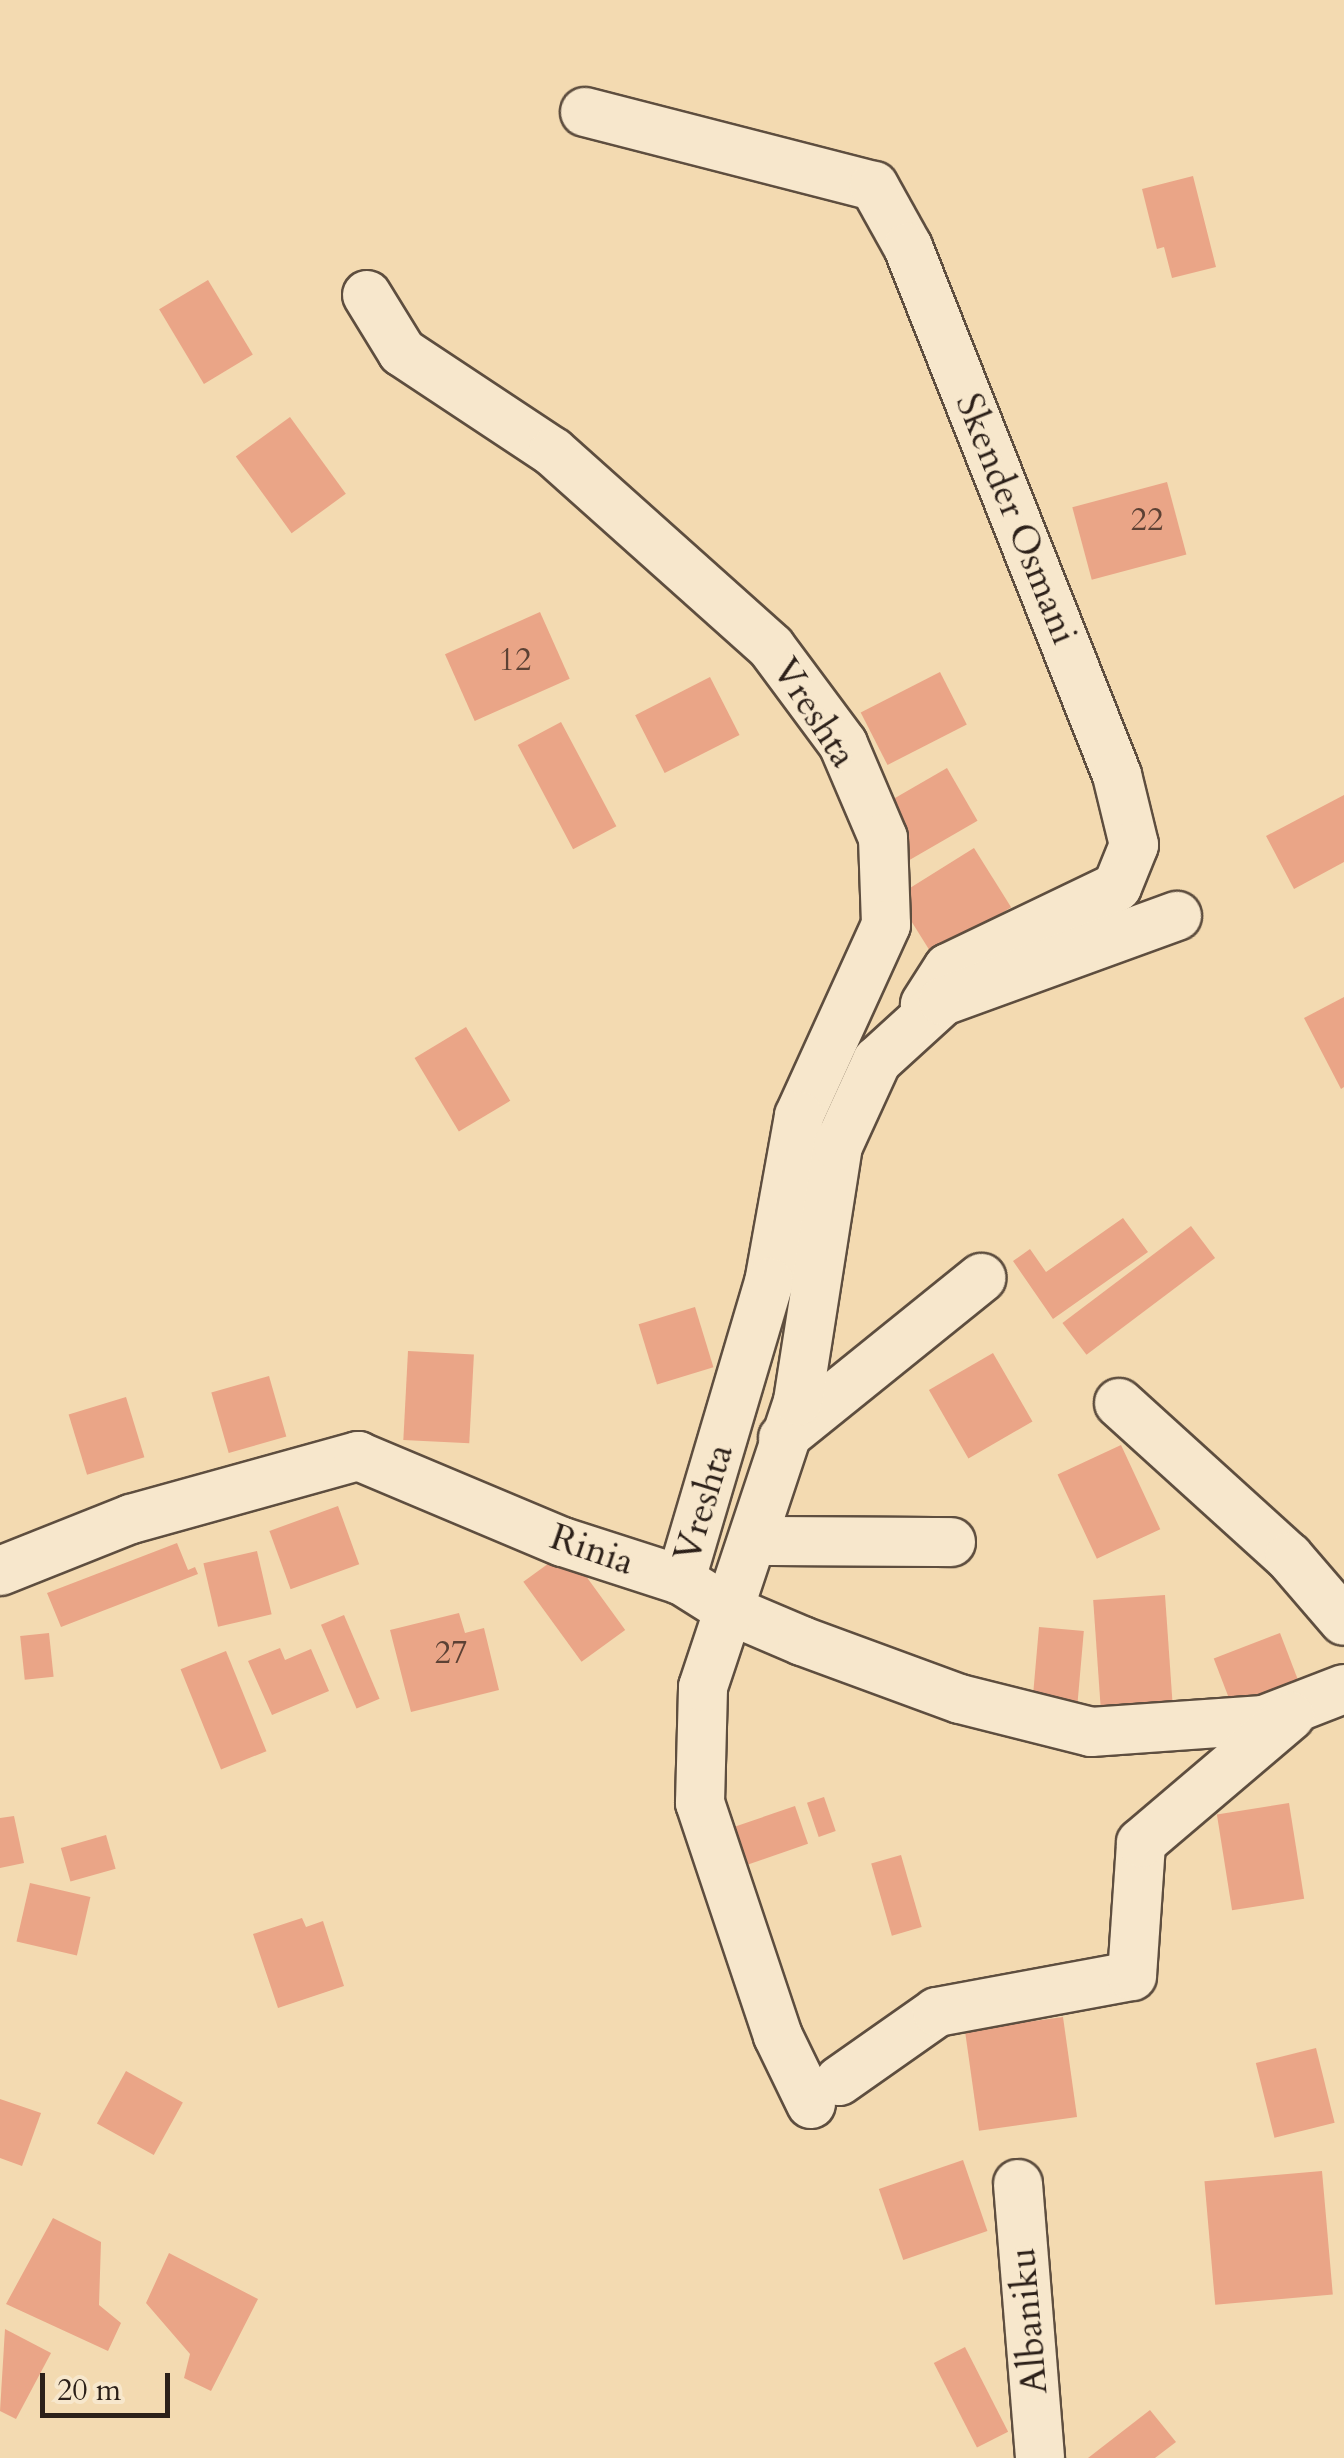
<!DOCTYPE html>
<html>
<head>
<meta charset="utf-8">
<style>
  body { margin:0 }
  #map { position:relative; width:1344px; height:2458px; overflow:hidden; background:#f3dab1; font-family:Cardo,serif }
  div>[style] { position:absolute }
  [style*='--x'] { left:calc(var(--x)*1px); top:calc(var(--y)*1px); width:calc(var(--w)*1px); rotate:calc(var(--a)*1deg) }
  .building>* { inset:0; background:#eaa587; transform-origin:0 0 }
  .roads { filter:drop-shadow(2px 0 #5e4e3f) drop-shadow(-2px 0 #5e4e3f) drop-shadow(0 2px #5e4e3f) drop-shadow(0 -2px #5e4e3f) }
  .minor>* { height:48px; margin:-24px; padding:0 24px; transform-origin:24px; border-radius:24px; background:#f7e7cc }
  span { translate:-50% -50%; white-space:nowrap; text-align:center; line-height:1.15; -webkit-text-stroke:8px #f7e7cc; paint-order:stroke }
  .number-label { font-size:32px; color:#5c4134 }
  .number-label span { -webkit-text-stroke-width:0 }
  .street-label { font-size:38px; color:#2c2019 }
  .scale { position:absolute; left:40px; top:2373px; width:130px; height:45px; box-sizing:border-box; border:5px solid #2c2019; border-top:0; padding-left:12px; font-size:30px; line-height:35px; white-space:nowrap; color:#2c2019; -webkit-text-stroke:8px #f7e7cc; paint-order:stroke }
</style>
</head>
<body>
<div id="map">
  <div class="building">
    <i style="clip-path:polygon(1193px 176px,1216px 267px,1172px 278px,1164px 247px,1157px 249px,1142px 189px)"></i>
    <i style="left:208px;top:280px;width:87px;height:57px;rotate:59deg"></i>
    <i style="left:290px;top:417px;width:95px;height:67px;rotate:54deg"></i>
    <i style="left:1167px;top:482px;width:75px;height:98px;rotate:75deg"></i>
    <i style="left:540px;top:612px;width:73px;height:104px;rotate:66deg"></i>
    <i style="left:940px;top:672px;width:59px;height:89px;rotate:63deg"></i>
    <i style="left:710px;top:677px;width:65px;height:84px;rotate:63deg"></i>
    <i style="left:561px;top:722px;width:118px;height:49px;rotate:62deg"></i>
    <i style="left:947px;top:768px;width:61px;height:79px;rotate:60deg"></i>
    <i style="clip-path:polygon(1344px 795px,1344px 862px,1294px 889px,1266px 836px)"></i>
    <i style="left:974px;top:848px;width:70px;height:92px;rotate:58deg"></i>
    <i style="clip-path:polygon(1344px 997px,1344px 1087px,1341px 1089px,1304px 1018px)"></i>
    <i style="left:466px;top:1027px;width:86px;height:60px;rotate:59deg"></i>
    <i style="clip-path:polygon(1123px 1218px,1148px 1252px,1053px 1319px,1013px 1261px,1030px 1249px,1046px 1272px)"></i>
    <i style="left:1191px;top:1226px;width:40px;height:161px;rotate:53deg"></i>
    <i style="left:695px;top:1307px;width:63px;height:59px;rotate:73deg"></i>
    <i style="left:408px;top:1351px;width:66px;height:89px;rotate:3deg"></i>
    <i style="left:993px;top:1353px;width:79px;height:74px;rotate:60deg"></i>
    <i style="left:269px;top:1376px;width:63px;height:60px;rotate:74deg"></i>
    <i style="left:126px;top:1397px;width:63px;height:60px;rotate:73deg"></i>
    <i style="left:1121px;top:1445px;width:93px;height:70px;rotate:65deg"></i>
    <i style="left:338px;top:1506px;width:62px;height:73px;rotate:70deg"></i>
    <i style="clip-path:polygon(177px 1543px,188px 1570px,195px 1567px,198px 1574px,61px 1627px,47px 1593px)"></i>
    <i style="left:567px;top:1550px;width:99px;height:54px;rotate:54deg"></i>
    <i style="left:257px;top:1551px;width:65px;height:55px;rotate:77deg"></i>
    <i style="left:1165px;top:1595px;width:109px;height:72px;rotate:86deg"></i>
    <i style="clip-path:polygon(459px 1613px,465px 1633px,484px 1628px,499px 1690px,411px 1712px,390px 1630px)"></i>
    <i style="left:344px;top:1615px;width:91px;height:25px;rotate:67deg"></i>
    <i style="left:1039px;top:1627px;width:45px;height:72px;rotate:5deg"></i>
    <i style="left:49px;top:1633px;width:44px;height:29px;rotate:84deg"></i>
    <i style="left:1280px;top:1633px;width:65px;height:71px;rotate:69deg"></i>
    <i style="clip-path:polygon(280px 1648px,285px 1660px,311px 1649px,329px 1691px,272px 1715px,248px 1661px)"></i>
    <i style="left:226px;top:1651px;width:108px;height:49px;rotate:68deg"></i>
    <i style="left:824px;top:1797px;width:36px;height:18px;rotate:71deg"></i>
    <i style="left:1289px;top:1803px;width:97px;height:73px;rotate:81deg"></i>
    <i style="left:795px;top:1806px;width:40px;height:74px;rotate:71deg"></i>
    <i style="clip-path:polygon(14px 1816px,24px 1863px,0 1868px,0 1818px)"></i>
    <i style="left:106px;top:1835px;width:35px;height:47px;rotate:74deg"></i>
    <i style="left:901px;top:1855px;width:75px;height:31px;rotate:74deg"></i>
    <i style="left:30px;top:1883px;width:62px;height:60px;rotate:13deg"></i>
    <i style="clip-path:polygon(302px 1918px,306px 1927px,323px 1921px,344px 1986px,278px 2008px,253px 1934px)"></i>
    <i style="left:1063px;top:2017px;width:101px;height:99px;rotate:82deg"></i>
    <i style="left:1316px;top:2048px;width:77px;height:62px;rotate:76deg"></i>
    <i style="left:126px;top:2071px;width:65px;height:60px;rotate:29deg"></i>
    <i style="clip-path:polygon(0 2099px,41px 2113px,22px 2166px,0 2158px)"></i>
    <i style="left:963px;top:2160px;width:75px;height:89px;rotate:71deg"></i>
    <i style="left:1322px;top:2171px;width:124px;height:118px;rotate:85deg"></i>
    <i style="clip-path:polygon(53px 2218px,101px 2242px,99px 2305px,121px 2323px,108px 2351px,6px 2304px)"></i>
    <i style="clip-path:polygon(169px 2253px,258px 2299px,211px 2391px,184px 2378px,190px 2354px,146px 2303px)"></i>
    <i style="clip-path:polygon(5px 2329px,51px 2353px,16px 2419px,0 2411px)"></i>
    <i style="left:965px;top:2347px;width:95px;height:35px;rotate:63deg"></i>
    <i style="clip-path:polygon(1150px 2410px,1176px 2442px,1155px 2458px,1088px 2458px)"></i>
  </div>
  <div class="roads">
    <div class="minor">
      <i style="--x:585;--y:112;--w:298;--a:14.4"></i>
      <i style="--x:874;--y:186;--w:70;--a:60.9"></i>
      <i style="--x:908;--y:247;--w:568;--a:68.4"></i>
      <i style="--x:1117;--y:775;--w:72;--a:76.3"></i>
      <i style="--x:1134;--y:845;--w:45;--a:112"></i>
      <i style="--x:1117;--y:887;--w:187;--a:154.4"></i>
      <i style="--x:948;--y:968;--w:43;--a:122.6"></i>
      <i style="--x:367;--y:295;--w:67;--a:58.4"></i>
      <i style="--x:402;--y:352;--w:181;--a:33.5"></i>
      <i style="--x:553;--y:452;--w:292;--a:41.8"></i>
      <i style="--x:771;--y:647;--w:121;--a:53.4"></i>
      <i style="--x:843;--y:744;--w:102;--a:66.9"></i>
      <i style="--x:883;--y:838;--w:87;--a:88"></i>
      <i style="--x:886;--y:925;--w:210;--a:114.5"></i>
      <i style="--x:799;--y:1116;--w:169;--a:100.2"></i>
      <i style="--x:769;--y:1282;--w:311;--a:106.5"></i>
      <i style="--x:1119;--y:1403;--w:229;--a:42.2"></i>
      <i style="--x:1289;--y:1557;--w:84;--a:49.3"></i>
      <i style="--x:783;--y:1438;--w:255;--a:-38.9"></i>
      <i style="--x:756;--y:1541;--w:195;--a:0.3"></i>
      <i style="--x:0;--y:1571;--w:141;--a:-21.7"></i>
      <i style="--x:131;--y:1519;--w:236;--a:-15.5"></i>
      <i style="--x:358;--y:1456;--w:222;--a:22.8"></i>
      <i style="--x:563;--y:1542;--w:124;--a:17.9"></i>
      <i style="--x:681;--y:1580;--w:54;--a:32.2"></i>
      <i style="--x:727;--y:1609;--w:82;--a:23.1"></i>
      <i style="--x:802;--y:1641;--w:168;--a:20.2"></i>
      <i style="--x:960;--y:1699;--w:135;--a:14.1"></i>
      <i style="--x:1091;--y:1732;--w:173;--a:-4"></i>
      <i style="--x:1264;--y:1720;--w:86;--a:-21.2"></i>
      <i style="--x:839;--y:2081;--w:120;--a:-35.1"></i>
      <i style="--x:937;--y:2012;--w:198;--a:-10.5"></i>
      <i style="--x:1132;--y:1976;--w:133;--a:-86.1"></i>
      <i style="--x:1141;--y:1843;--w:196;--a:-40.4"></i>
      <i style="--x:811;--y:2104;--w:76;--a:-115.9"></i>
      <i style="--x:778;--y:2036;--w:246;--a:-108.5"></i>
      <i style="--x:700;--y:1803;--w:116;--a:-88.5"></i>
      <i style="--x:703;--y:1687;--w:301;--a:-71.6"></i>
      <i style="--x:798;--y:1401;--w:258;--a:-81.1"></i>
      <i style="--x:838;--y:1146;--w:94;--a:-65.4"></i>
      <i style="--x:877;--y:1061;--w:89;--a:-42.3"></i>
      <i style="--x:943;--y:1001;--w:249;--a:-20"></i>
      <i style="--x:1018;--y:2184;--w:275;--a:85.4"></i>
    </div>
  </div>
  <div class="number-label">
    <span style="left:1147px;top:520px">22</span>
    <span style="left:515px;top:660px">12</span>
    <span style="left:451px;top:1653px">27</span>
  </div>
  <div class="street-label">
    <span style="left:1016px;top:519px;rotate:68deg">Skender Osmani</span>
    <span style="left:814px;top:713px;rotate:57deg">Vreshta</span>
    <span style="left:704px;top:1503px;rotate:-73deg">Vreshta</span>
    <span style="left:592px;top:1550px;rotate:19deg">Rinia</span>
    <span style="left:1029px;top:2321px;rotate:-95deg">Albaniku</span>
  </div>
  <div class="scale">20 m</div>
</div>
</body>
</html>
